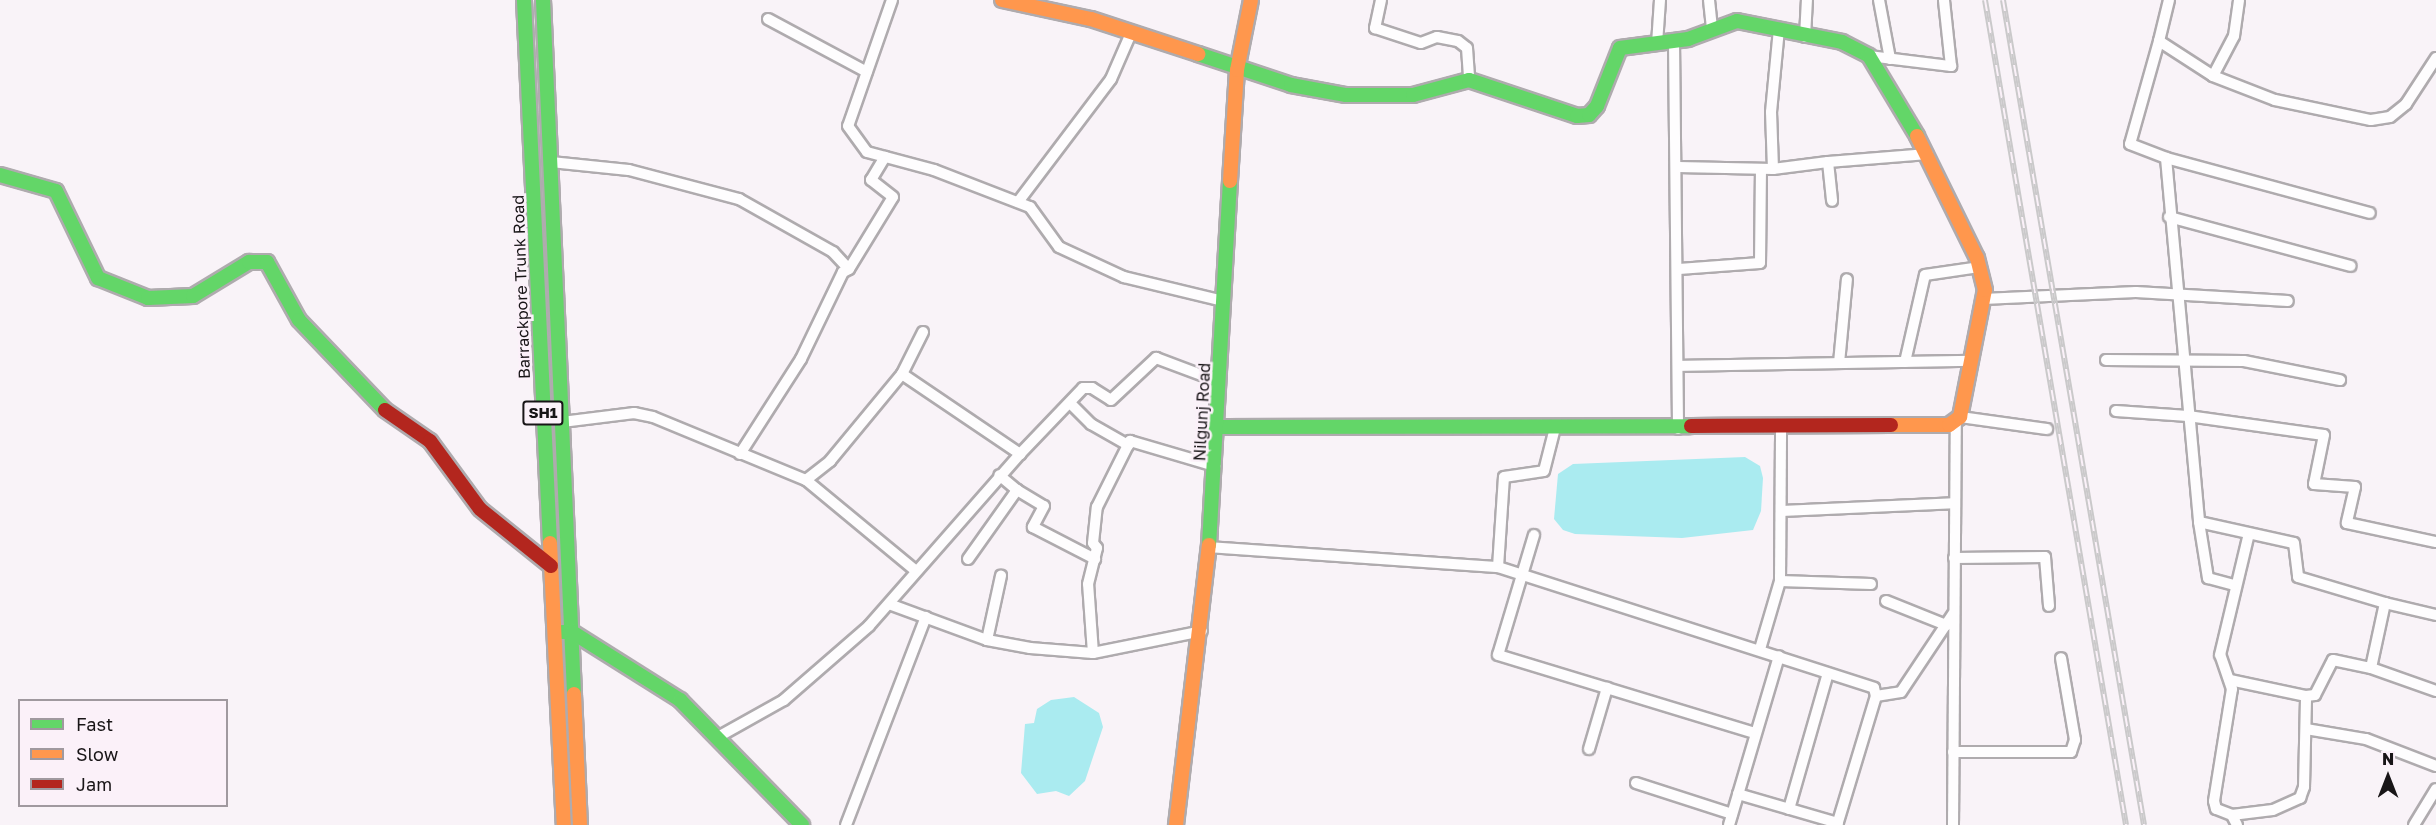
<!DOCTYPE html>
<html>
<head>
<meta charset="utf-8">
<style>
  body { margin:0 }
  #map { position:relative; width:2436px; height:825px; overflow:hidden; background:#f9f3f8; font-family:"Golos Text",sans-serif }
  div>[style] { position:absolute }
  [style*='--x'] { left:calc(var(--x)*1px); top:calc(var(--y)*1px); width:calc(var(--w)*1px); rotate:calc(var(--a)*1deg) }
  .water>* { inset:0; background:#aaebf0 }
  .roads { filter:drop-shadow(2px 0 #afabae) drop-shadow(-2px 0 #afabae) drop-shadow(0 2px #afabae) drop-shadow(0 -2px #afabae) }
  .street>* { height:10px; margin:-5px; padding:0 5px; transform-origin:5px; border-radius:5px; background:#fefdfe }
  .fast>* { height:14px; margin:-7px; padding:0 7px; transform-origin:7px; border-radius:7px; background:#63d668 }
  .slow>* { height:14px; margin:-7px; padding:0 7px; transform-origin:7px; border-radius:7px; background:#ff974d }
  .jam>* { height:14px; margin:-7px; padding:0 7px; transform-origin:7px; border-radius:7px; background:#b3261e }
  .rail>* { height:6px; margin-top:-3px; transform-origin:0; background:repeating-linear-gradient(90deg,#fbf1f9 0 11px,#cac9ca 0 22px); box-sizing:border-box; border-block:2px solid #cac9ca }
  span { translate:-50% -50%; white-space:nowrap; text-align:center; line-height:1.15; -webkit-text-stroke:5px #fbf1f9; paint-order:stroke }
  .shield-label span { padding:2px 4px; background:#fbf1f9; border:2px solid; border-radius:4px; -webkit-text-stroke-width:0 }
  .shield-label { font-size:15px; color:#181517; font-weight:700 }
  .street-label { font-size:16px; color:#181517 }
  .legend { position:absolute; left:18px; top:699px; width:210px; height:108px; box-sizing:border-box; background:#fbf1f9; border:2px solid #a0999f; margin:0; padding:8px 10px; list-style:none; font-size:18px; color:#181517 }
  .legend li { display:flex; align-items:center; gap:12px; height:30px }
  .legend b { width:30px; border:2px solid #a0999f }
  .north { position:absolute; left:2358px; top:747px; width:60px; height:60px; -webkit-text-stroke:4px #fbf1f9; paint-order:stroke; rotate:0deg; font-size:16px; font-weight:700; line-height:24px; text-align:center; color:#181517 }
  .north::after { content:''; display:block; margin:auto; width:21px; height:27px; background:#181517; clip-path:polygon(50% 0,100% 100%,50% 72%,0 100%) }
</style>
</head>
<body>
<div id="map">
  <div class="water">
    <i style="clip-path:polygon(1745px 457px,1760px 466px,1763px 478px,1761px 511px,1753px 530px,1682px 538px,1575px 534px,1563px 530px,1554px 519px,1558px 474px,1573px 464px)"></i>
    <i style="clip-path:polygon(1074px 697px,1099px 713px,1103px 727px,1085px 781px,1069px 796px,1056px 791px,1037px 794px,1021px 773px,1025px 724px,1034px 723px,1037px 709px,1051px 700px)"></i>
  </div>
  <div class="roads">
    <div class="street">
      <i style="--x:892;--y:0;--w:133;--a:109.2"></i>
      <i style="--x:848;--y:126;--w:32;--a:54"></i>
      <i style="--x:867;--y:152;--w:69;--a:15"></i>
      <i style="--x:934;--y:170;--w:103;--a:21.1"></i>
      <i style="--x:1030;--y:207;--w:49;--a:54.1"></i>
      <i style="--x:1059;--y:247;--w:72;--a:24.8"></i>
      <i style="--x:1124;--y:277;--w:102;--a:13.6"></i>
      <i style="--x:1381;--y:0;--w:29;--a:102"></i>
      <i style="--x:1375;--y:28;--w:48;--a:18.1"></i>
      <i style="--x:1421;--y:43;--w:17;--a:-21"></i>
      <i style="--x:1437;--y:37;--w:21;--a:11"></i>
      <i style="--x:1458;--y:41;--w:11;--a:38"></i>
      <i style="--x:1467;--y:48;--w:32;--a:86"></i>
      <i style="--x:1709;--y:0;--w:30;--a:84"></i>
      <i style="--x:1879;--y:0;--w:60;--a:79.4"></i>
      <i style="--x:2169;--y:0;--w:42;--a:103.7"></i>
      <i style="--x:2159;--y:41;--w:64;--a:32.9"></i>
      <i style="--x:2213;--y:76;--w:66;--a:21.2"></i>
      <i style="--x:2275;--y:100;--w:98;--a:11.8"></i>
      <i style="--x:2371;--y:120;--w:19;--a:-9"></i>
      <i style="--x:2390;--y:117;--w:21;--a:-39"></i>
      <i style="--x:2406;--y:104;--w:55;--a:-56.9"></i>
      <i style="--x:768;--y:19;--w:112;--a:28.2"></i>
      <i style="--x:1805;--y:37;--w:37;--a:-87"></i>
      <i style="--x:2159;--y:41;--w:107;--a:105.7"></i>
      <i style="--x:2130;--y:144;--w:39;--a:21"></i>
      <i style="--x:2166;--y:158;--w:211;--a:15.1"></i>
      <i style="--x:1674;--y:42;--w:387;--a:89.4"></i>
      <i style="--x:1657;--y:44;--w:44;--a:-86.1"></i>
      <i style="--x:1869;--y:56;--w:83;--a:7"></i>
      <i style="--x:1951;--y:66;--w:66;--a:-96.1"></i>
      <i style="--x:2213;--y:76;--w:45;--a:-62.3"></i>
      <i style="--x:2234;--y:36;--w:36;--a:-82"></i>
      <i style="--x:2166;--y:158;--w:365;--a:84.8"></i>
      <i style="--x:2199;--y:522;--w:97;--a:12.5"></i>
      <i style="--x:2294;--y:543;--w:34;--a:83"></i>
      <i style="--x:2298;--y:577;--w:91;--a:16.6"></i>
      <i style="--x:551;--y:162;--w:78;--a:5.9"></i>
      <i style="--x:629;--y:170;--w:114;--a:14.8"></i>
      <i style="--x:739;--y:199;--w:108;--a:29.4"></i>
      <i style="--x:833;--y:252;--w:23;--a:47"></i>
      <i style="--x:849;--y:269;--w:7;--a:153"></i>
      <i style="--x:843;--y:272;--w:97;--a:115.8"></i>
      <i style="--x:801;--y:359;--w:113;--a:122.7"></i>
      <i style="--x:1828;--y:162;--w:100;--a:-4.6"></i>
      <i style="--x:1678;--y:167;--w:95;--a:1.2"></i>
      <i style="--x:1773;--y:169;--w:57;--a:-92"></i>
      <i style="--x:1771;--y:112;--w:83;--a:-84.5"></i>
      <i style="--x:1773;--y:169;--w:55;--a:-7.3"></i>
      <i style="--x:1828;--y:162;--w:39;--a:84"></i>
      <i style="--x:1018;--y:202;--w:154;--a:-52.9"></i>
      <i style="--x:1111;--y:79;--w:50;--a:-66.5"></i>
      <i style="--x:2169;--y:217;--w:188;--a:15.1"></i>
      <i style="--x:849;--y:269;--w:84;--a:-58.6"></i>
      <i style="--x:893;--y:197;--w:28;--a:-142"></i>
      <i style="--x:871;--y:180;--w:27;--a:-59"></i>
      <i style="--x:1679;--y:269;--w:81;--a:-4.2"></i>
      <i style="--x:1760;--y:263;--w:94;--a:-89.4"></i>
      <i style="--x:1983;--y:299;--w:153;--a:-2.6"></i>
      <i style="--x:2136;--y:292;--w:152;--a:3.4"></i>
      <i style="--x:2106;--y:360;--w:138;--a:0.4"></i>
      <i style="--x:2244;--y:361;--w:98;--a:11.2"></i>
      <i style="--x:1905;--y:362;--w:89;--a:-77.1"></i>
      <i style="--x:1925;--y:275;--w:56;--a:-8.3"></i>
      <i style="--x:1839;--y:363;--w:84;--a:-84.6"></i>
      <i style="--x:1678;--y:366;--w:290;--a:-1"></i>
      <i style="--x:902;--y:374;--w:47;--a:-63.4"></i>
      <i style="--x:1070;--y:403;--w:30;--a:45"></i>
      <i style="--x:1091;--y:424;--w:43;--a:29.6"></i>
      <i style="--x:2116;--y:411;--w:72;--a:4"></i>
      <i style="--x:2188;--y:416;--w:137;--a:8"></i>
      <i style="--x:2324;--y:435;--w:50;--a:101.5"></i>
      <i style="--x:2314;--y:484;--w:41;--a:4.2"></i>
      <i style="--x:2355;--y:487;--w:37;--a:103"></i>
      <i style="--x:2347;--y:523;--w:91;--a:12.1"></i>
      <i style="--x:1960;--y:417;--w:88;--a:7.9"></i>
      <i style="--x:562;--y:422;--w:73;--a:-7.1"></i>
      <i style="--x:634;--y:413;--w:19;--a:12"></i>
      <i style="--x:653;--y:417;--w:165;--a:22.4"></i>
      <i style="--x:806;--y:480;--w:31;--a:-38"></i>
      <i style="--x:830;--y:461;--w:113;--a:-50.4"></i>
      <i style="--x:902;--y:374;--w:143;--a:34.1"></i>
      <i style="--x:1020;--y:454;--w:229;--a:131.3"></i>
      <i style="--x:869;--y:626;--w:113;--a:139"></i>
      <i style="--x:784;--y:700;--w:78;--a:150.8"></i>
      <i style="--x:1020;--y:454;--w:91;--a:-46.3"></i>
      <i style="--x:1083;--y:388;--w:9;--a:0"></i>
      <i style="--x:1092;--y:388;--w:22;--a:32"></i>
      <i style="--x:1111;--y:400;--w:62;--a:-43"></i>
      <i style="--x:1156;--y:358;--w:68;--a:20.6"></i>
      <i style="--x:806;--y:480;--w:143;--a:39.6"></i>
      <i style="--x:1017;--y:490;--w:31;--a:31"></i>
      <i style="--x:1044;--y:506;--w:24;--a:118"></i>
      <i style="--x:1033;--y:527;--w:70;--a:27.3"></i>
      <i style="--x:1781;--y:511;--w:173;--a:-2.6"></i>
      <i style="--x:2199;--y:522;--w:57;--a:80.9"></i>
      <i style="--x:2208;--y:578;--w:27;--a:15"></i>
      <i style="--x:1534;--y:535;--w:125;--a:106.7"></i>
      <i style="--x:1498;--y:655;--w:268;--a:16.9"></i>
      <i style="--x:1209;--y:547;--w:290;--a:4"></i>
      <i style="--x:1498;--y:567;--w:395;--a:17.8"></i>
      <i style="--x:1874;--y:688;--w:8;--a:76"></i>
      <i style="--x:1876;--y:696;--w:135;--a:106.8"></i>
      <i style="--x:1954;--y:558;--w:91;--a:-0.6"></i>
      <i style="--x:2045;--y:557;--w:49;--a:85.3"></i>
      <i style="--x:968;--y:559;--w:85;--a:-54.6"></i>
      <i style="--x:1017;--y:490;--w:23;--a:-140"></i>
      <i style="--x:1498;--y:567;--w:90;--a:-86.2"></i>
      <i style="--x:1504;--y:477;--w:40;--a:-8.5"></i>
      <i style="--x:1544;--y:471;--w:44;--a:-75.7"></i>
      <i style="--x:1780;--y:581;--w:91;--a:1.9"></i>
      <i style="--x:1886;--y:601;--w:65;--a:21.8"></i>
      <i style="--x:889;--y:604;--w:104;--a:20.2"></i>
      <i style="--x:987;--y:640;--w:44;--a:10.5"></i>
      <i style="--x:1030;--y:648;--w:63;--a:4.5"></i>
      <i style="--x:1093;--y:653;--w:111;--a:-11.4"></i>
      <i style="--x:2436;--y:615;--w:52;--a:-166.8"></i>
      <i style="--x:2385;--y:603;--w:66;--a:102.2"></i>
      <i style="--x:2371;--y:668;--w:69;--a:19.5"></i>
      <i style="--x:987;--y:640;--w:66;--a:-77.7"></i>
      <i style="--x:1760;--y:649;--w:71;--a:-73.6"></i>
      <i style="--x:1780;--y:581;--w:154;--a:-89.6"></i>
      <i style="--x:1093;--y:653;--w:69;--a:-94.1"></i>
      <i style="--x:1088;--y:584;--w:37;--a:-76"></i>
      <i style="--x:1097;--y:548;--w:6;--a:-129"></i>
      <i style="--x:1093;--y:543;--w:36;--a:-84"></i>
      <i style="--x:1097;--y:507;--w:74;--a:-63.4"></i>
      <i style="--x:1130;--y:441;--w:89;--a:16.4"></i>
      <i style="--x:2230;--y:680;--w:78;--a:11.9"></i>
      <i style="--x:2306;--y:696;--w:9;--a:-6"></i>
      <i style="--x:2315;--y:695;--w:39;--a:-63"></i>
      <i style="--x:2333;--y:660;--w:39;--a:12"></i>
      <i style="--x:1876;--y:696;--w:25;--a:-9"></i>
      <i style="--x:1901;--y:692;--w:94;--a:-56.3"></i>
      <i style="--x:2306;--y:729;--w:61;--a:9.5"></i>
      <i style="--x:2366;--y:739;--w:75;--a:21.1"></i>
      <i style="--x:1589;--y:749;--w:64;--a:-73.6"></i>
      <i style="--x:1953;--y:752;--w:118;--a:0"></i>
      <i style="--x:2071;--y:752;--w:13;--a:-72"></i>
      <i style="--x:2075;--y:740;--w:83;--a:-99.7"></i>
      <i style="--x:1636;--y:783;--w:101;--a:17.9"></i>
      <i style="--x:1738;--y:794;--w:104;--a:16.2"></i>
      <i style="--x:1789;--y:809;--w:141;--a:-74"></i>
      <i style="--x:2232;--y:815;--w:41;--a:-7"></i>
      <i style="--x:2273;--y:810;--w:30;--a:-24"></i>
      <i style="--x:2300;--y:798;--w:12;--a:-70"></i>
      <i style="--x:2304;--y:787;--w:91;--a:-88.7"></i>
      <i style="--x:846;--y:825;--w:223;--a:-69"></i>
      <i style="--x:1729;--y:825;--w:176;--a:-73.5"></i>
      <i style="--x:1953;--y:825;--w:402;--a:-89.6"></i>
      <i style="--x:2237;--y:825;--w:11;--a:-117"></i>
      <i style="--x:2232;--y:815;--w:17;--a:-159"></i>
      <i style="--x:2216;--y:809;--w:8;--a:-104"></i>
      <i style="--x:2214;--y:801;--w:113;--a:-80.9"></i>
      <i style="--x:2232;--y:689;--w:36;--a:-109"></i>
      <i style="--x:2220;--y:655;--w:125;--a:-76.6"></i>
      <i style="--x:2414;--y:825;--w:42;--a:-58.6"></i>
    </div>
    <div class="fast">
      <i style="--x:524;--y:0;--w:544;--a:87.26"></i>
      <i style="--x:543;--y:0;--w:695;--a:87.44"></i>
      <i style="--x:1198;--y:54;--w:98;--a:18.4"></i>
      <i style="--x:1291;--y:85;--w:56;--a:10.3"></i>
      <i style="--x:1346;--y:95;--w:67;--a:0"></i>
      <i style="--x:1413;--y:95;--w:58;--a:-15"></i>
      <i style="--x:1469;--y:80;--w:114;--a:18.4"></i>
      <i style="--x:1577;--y:116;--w:12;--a:-5"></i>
      <i style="--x:1589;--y:115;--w:12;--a:-48"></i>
      <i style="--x:1597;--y:106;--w:62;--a:-68.4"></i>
      <i style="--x:1620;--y:48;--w:69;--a:-7.5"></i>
      <i style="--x:1688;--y:39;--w:52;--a:-20.2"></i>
      <i style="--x:1737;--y:21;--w:107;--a:11.3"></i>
      <i style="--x:1842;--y:42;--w:30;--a:27"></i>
      <i style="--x:1869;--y:56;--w:93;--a:59"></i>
      <i style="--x:0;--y:175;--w:58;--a:15.9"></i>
      <i style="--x:56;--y:191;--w:97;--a:64.2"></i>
      <i style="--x:98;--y:278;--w:54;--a:21.8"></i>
      <i style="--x:148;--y:298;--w:45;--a:-2.5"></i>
      <i style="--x:193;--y:296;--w:66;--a:-31.3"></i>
      <i style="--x:249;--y:262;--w:18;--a:0"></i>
      <i style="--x:267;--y:262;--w:66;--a:61.1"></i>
      <i style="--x:299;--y:320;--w:124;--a:46.3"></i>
      <i style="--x:1217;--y:427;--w:474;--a:-0.1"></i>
      <i style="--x:1209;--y:545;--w:365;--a:-86.7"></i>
      <i style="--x:562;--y:632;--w:10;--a:0"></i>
      <i style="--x:572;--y:632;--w:128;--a:32.2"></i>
      <i style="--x:680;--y:700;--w:175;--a:45.7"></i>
    </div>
    <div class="slow">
      <i style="--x:1002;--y:0;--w:91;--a:12.1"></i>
      <i style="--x:1091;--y:19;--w:113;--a:18.1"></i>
      <i style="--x:1230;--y:181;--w:111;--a:-86.4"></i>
      <i style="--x:1237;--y:70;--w:71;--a:-78.7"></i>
      <i style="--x:1891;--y:425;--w:58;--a:0"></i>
      <i style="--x:1949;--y:425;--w:14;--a:-36"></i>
      <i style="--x:1960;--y:417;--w:129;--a:-78.9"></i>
      <i style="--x:1985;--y:290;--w:33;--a:-104"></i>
      <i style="--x:1977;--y:258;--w:136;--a:-116.2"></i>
      <i style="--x:550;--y:543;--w:282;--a:87.2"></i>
      <i style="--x:574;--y:694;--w:131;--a:87.4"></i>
      <i style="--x:1176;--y:825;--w:282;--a:-83.3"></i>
    </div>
    <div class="jam">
      <i style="--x:385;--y:410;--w:55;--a:34.6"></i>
      <i style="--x:430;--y:441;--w:84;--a:53.7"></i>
      <i style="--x:480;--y:509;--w:91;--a:38.8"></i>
      <i style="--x:1691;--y:426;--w:200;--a:-0.3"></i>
    </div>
  </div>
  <div class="rail">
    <i style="--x:1985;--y:0;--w:837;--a:80.3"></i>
    <i style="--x:2003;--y:0;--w:837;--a:80.3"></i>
  </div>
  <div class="shield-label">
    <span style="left:543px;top:413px">SH1</span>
  </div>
  <div class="street-label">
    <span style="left:521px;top:287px;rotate:-92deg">Barrackpore Trunk Road</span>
    <span style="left:1202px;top:412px;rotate:-87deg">Nilgunj Road</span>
  </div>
  <ul class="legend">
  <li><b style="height:8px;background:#63d668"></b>Fast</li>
  <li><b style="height:8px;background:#ff974d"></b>Slow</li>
  <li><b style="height:8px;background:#b3261e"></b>Jam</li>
  </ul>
  <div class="north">N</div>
</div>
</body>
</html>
